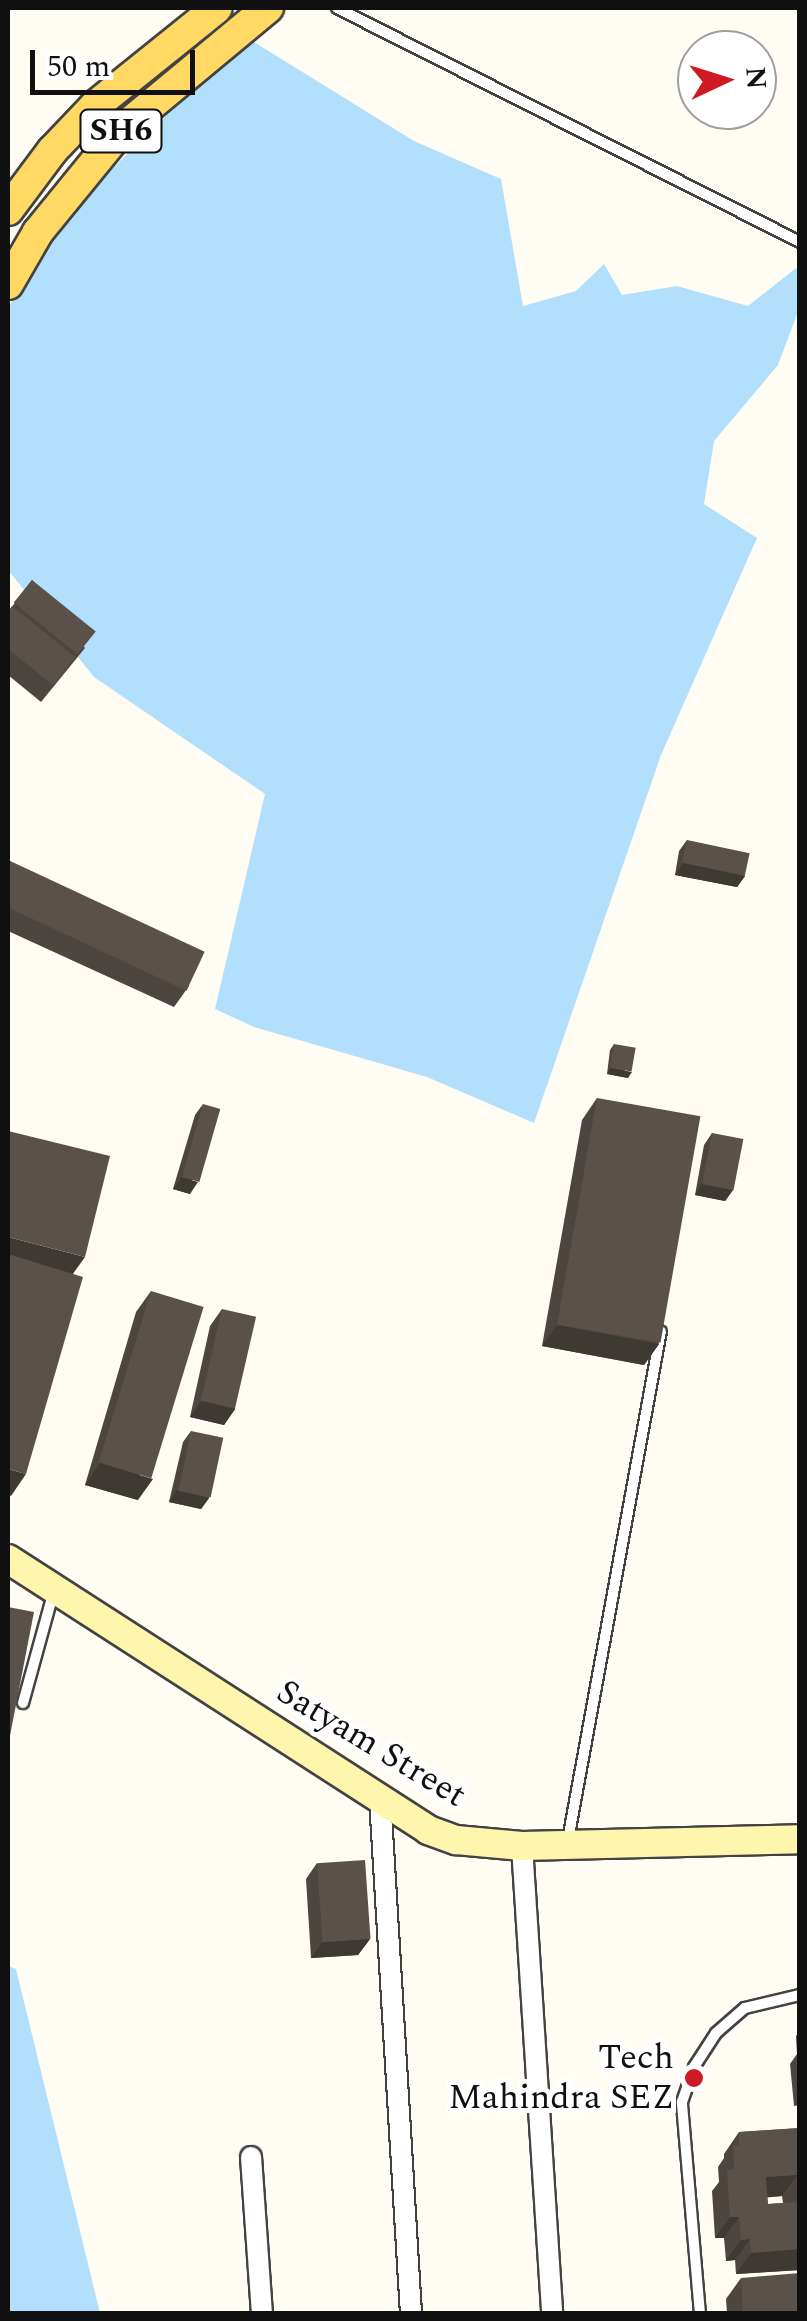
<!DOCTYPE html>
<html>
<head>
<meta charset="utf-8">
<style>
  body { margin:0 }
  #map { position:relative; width:807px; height:2321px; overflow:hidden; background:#fffdf3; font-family:Spectral,serif }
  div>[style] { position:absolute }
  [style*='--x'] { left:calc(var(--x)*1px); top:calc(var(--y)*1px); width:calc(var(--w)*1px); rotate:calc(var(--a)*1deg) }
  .water>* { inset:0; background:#b2e0fc }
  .roads { filter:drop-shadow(2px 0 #434343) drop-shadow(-2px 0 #434343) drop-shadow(0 2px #434343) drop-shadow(0 -2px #434343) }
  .lane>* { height:10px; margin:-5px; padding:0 5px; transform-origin:5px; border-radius:5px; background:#fff }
  .street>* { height:20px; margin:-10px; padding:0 10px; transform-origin:10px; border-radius:10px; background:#fff }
  .secondary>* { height:28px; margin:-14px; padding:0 14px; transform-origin:14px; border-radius:14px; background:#fff6ae }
  .primary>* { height:30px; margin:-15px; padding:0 15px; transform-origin:15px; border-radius:15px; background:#ffd963 }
  .wall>* { inset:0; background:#4d4640 }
  .shaded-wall>* { inset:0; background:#3f3934 }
  .building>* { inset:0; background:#5a514b; transform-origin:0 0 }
  .dots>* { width:28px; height:28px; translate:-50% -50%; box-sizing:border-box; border:5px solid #fff; border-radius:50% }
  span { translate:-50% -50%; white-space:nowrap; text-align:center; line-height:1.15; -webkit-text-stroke:10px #fff; paint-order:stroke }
  .shield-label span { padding:2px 8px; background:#fff; border:2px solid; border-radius:8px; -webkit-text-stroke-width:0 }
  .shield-label { font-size:32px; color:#101010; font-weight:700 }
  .street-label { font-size:35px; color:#101010 }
  .poi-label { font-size:35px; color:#101010 }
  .right { translate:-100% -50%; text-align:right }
  .frame { position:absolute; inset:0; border:10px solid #101010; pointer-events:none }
  .north { position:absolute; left:677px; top:30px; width:100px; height:100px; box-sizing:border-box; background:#fff; border:2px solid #9f9f9f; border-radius:50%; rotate:86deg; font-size:28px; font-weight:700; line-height:40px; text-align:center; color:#101010 }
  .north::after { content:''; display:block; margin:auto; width:35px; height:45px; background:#ce1a22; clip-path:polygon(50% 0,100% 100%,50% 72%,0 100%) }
  .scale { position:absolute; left:30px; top:50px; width:165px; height:45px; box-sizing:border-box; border:5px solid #101010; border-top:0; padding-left:12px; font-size:30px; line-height:35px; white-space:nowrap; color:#101010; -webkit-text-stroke:8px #fff; paint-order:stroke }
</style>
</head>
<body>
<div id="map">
  <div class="water">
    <i style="clip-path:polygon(246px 37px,414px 141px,501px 179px,523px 306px,576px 291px,604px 264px,622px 295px,677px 286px,748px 306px,796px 268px,799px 272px,799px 309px,778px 365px,714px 441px,704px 504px,757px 538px,661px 755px,534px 1123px,427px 1077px,254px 1027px,215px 1009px,265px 794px,94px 677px,8px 570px,8px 308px,52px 228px)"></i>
    <i style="clip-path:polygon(8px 1966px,16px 1969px,100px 2313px,8px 2313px)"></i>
  </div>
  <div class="roads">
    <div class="lane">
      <i style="--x:337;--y:8;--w:519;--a:26.81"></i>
      <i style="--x:23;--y:1703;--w:113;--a:-74.6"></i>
      <i style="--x:568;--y:1840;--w:517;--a:-79.65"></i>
      <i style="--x:700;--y:2314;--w:213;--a:-94.9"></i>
      <i style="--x:682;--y:2102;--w:37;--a:-71"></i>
      <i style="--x:694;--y:2067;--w:40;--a:-57.1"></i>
      <i style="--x:716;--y:2033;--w:38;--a:-41"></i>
      <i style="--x:745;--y:2008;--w:57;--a:-13.3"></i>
    </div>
    <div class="street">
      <i style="--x:380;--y:1798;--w:517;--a:86.56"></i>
      <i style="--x:522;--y:1846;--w:469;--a:86.3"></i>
      <i style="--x:251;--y:2157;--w:157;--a:86"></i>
    </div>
    <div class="secondary">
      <i style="--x:8;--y:1559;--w:500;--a:32.8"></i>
      <i style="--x:428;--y:1830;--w:30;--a:20"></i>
      <i style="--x:456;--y:1840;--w:66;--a:5.2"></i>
      <i style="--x:522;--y:1846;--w:278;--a:-1.4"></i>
    </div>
    <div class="primary">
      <i style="--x:8;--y:210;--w:74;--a:-53.3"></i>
      <i style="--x:52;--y:151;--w:62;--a:-46.3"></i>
      <i style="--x:95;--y:106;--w:156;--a:-38.8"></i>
      <i style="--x:8;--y:284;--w:60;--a:-60"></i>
      <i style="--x:38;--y:232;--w:133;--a:-50.8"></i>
      <i style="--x:122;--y:129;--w:190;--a:-39.7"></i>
    </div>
  </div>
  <div class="wall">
    <i style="clip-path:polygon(32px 580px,85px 648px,41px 702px,8px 675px,8px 612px)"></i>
    <i style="clip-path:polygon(687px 840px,745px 876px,737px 887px,675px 875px,679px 851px)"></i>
    <i style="clip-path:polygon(8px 860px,189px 986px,174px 1007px,8px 931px)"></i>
    <i style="clip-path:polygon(614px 1044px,628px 1078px,607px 1074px,610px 1050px)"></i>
    <i style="clip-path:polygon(597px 1098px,659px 1344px,644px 1365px,542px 1346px,582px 1120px)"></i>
    <i style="clip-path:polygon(203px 1104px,190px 1194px,173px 1189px,195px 1115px)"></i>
    <i style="clip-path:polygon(712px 1133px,733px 1190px,725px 1201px,695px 1195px,704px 1145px)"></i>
    <i style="clip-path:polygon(151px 1291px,138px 1500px,85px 1485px,136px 1312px)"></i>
    <i style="clip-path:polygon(222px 1309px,235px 1409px,224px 1425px,190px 1417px,210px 1326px)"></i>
    <i style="clip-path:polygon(191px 1431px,209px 1498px,201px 1509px,169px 1502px,183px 1442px)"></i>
    <i style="clip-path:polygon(317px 1863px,370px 1939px,358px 1955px,311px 1958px,306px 1879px)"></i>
    <i style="clip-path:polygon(800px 2031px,800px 2105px,794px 2106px,790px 2064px,797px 2054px,796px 2036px)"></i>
    <i style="clip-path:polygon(evenodd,800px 2128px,800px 2270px,736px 2274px,735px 2260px,726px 2261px,724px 2238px,715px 2238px,712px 2191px,719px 2182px,718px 2167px,724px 2158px,724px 2154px,739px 2132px,800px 2128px,782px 2196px,783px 2203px,768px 2204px,767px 2197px,782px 2196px)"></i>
    <i style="clip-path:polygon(741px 2278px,800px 2314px,727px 2314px,726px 2299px)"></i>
  </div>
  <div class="shaded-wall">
    <i style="clip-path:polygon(683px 863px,745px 876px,737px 887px,675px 875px)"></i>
    <i style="clip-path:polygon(611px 1068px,632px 1072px,628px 1078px,607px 1074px)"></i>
    <i style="clip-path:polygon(181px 1177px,198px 1182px,190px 1194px,173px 1189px)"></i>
    <i style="clip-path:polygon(702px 1184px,733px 1190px,725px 1201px,695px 1195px)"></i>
    <i style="clip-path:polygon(8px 1237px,85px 1257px,70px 1278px,8px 1262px)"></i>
    <i style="clip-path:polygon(557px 1325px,659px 1344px,644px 1365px,542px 1346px)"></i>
    <i style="clip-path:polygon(201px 1401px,235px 1409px,224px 1425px,190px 1417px)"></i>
    <i style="clip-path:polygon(100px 1463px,153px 1479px,138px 1500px,85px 1485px)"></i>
    <i style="clip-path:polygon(8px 1469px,26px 1474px,11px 1496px,8px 1494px)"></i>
    <i style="clip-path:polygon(177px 1490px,209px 1498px,201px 1509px,169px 1502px)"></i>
    <i style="clip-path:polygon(370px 1939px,358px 1955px,311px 1958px,322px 1942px)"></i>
    <i style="clip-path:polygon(797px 2175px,782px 2196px,751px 2199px,766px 2177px)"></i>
    <i style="clip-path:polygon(730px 2217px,739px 2217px,724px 2238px,715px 2238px)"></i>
    <i style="clip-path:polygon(750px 2239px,735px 2260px,726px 2261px,741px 2240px)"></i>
    <i style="clip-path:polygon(800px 2249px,800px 2270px,736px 2274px,751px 2253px)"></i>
  </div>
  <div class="building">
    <i style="left:32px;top:580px;width:82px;height:29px;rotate:39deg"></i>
    <i style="clip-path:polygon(12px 606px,75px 657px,53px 685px,8px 649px,8px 612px)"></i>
    <i style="left:687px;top:840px;width:64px;height:23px;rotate:12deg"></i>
    <i style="left:8px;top:860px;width:217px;height:43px;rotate:25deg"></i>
    <i style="left:614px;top:1044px;width:22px;height:24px;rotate:10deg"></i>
    <i style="left:597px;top:1098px;width:105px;height:230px;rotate:10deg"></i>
    <i style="left:203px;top:1104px;width:18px;height:76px;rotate:16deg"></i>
    <i style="clip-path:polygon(8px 1131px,110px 1156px,85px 1257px,8px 1237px)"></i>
    <i style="left:712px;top:1133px;width:32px;height:52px;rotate:11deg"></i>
    <i style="clip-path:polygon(8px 1254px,83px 1277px,26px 1474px,8px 1469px)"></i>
    <i style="left:151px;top:1291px;width:55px;height:179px;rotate:17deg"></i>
    <i style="left:222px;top:1309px;width:35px;height:94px;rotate:13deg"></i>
    <i style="left:191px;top:1431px;width:33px;height:61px;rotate:12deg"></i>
    <i style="clip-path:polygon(8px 1607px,34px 1612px,8px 1746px)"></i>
    <i style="left:365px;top:1860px;width:79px;height:48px;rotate:86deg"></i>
    <i style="clip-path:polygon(evenodd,800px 2128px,800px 2249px,751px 2253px,750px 2239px,741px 2240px,739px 2217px,730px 2217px,727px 2170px,734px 2169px,733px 2145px,739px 2145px,739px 2132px,800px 2128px,797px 2175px,799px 2202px,768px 2204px,766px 2177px,797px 2175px)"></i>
    <i style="clip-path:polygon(800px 2273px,800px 2314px,743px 2314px,741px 2278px)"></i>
  </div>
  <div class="dots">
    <i style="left:694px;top:2078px;background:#ce1a22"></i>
  </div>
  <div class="shield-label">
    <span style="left:121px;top:131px">SH6</span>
  </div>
  <div class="street-label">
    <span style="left:371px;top:1744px;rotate:31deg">Satyam Street</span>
  </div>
  <div class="poi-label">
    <span class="right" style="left:674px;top:2078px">Tech<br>Mahindra SEZ</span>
  </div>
  <div class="frame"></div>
  <div class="north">N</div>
  <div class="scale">50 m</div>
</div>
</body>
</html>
